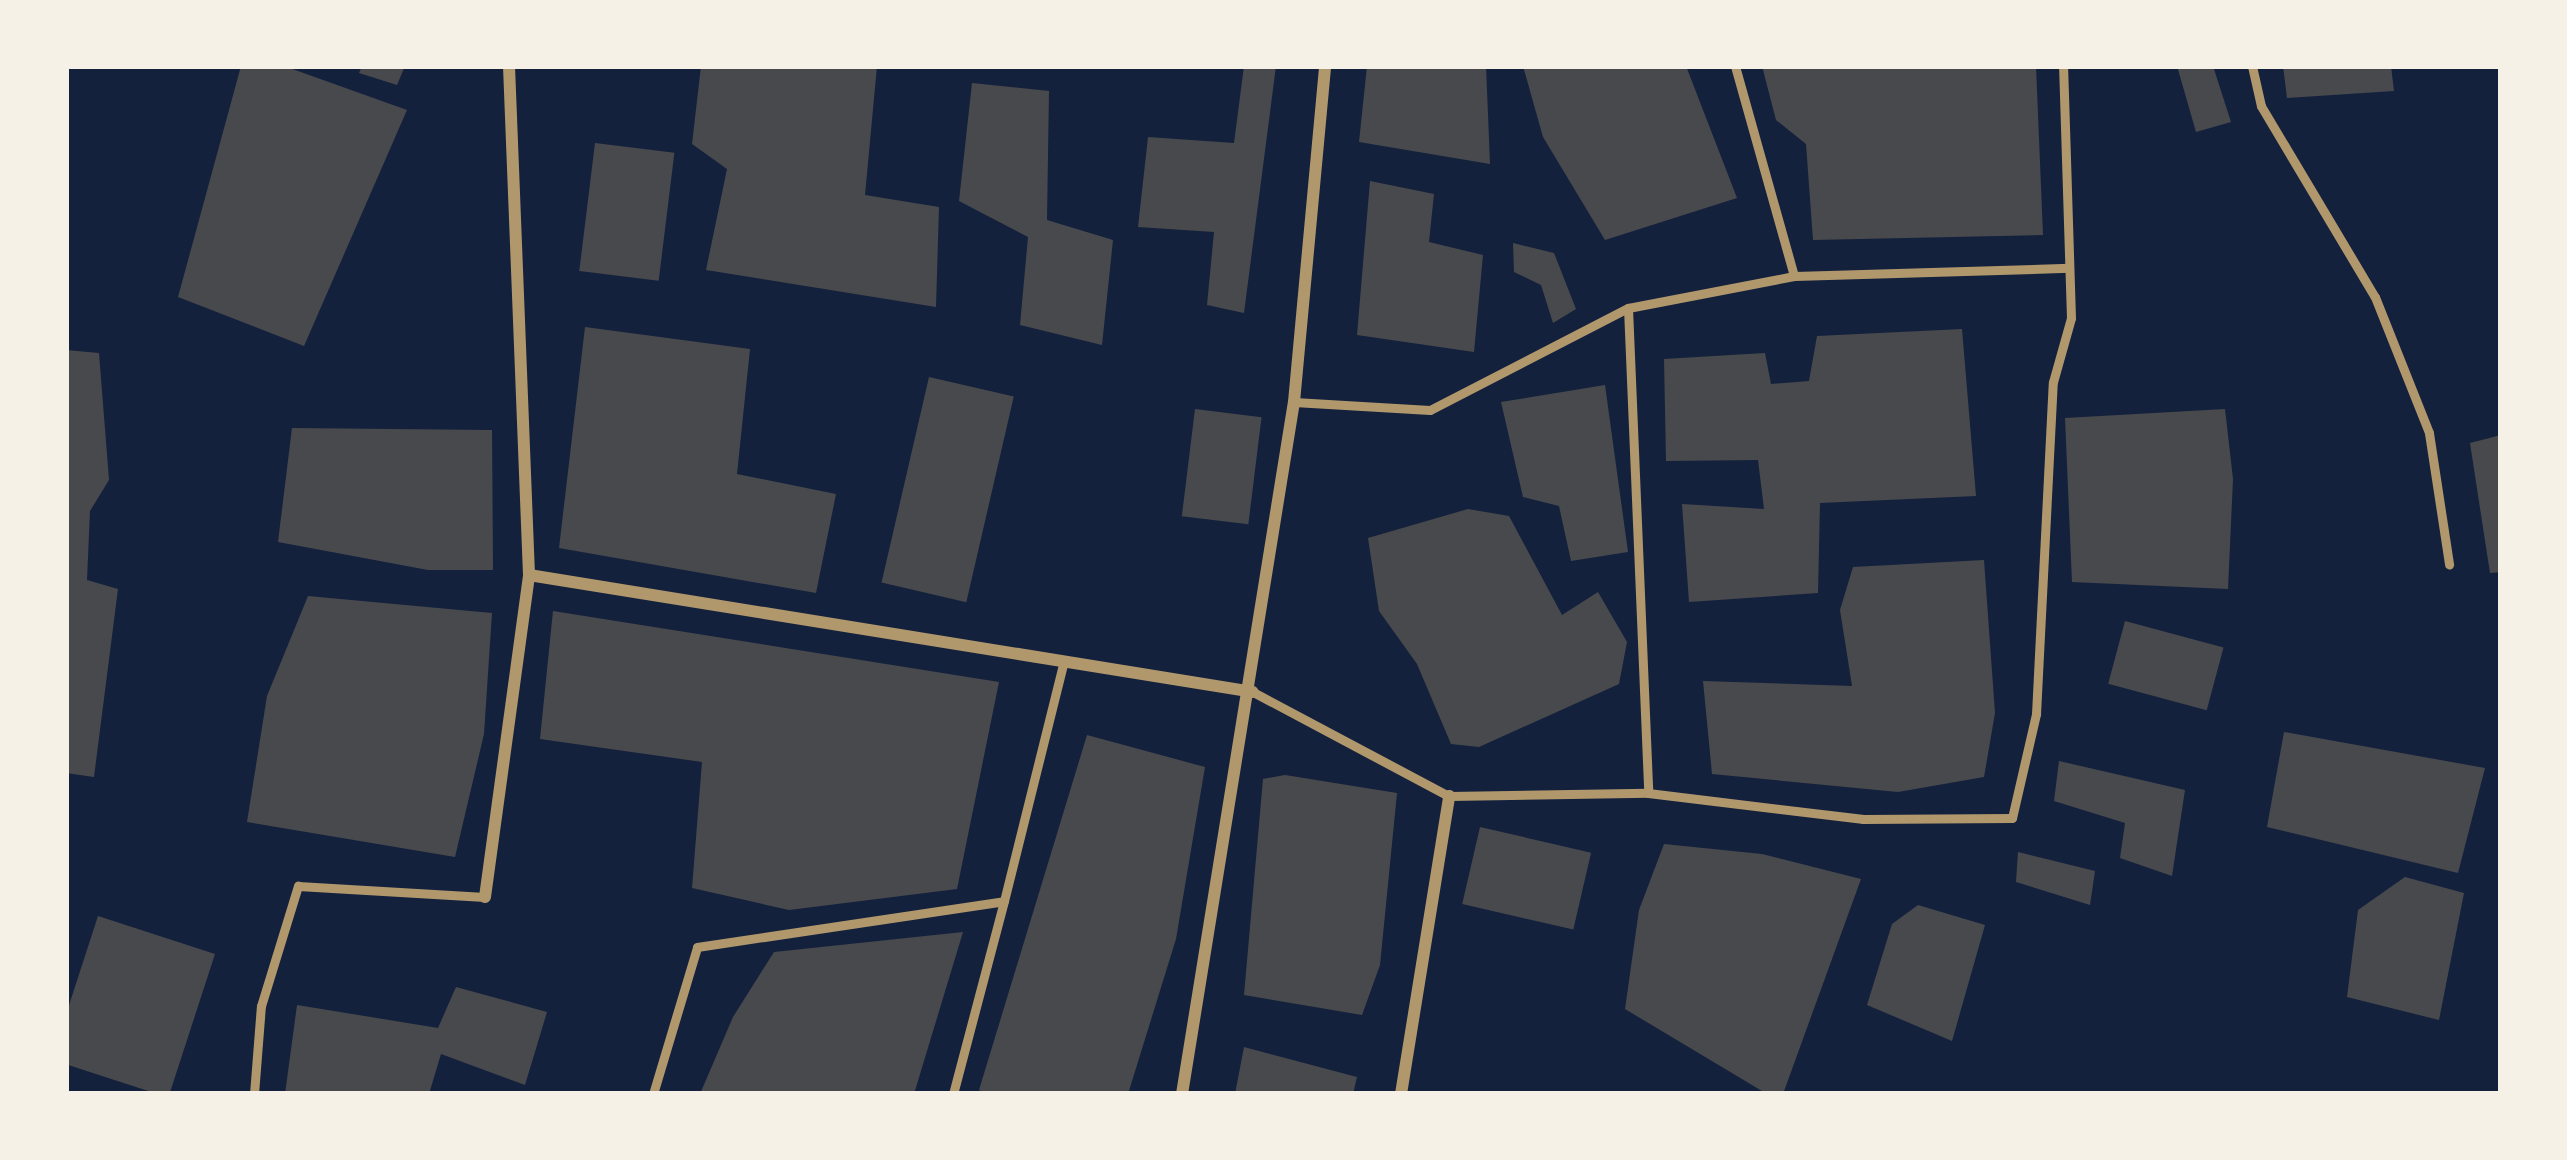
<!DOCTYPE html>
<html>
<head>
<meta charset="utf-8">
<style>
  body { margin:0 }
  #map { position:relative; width:2567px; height:1160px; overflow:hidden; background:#14213d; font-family:"Nunito Sans",sans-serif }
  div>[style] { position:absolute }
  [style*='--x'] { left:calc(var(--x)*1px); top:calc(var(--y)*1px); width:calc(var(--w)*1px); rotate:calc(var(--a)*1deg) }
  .building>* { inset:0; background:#48494c; transform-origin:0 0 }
  .service>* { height:9px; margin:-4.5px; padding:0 4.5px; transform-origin:4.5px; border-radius:4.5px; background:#b1986c }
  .minor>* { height:12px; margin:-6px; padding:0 6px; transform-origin:6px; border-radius:6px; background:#b1986c }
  span { translate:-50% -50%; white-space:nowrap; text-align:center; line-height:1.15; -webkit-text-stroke:9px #f6f1e7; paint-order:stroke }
  .frame { position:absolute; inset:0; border:69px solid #f6f1e7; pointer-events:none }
</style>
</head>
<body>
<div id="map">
  <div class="building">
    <i style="clip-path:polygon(241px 66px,284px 66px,407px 110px,304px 346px,178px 297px)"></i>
    <i style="clip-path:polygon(362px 66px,405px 66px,397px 85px,359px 73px)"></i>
    <i style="clip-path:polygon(701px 66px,877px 66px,865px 195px,939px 207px,936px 307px,706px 270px,727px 169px,692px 144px)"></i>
    <i style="clip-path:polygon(1244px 66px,1276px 66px,1244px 313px,1207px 305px,1214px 232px,1138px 227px,1148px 137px,1234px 143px)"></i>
    <i style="clip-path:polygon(1367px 66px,1486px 66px,1490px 164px,1359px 142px)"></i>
    <i style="clip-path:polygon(1523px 66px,1686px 66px,1737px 198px,1605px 240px,1543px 137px)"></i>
    <i style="clip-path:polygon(1762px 66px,2036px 66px,2043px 235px,1813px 240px,1806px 144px,1776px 120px)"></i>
    <i style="clip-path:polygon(2177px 66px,2213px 66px,2231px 122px,2196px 132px)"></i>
    <i style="clip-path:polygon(2283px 66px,2391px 66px,2394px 91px,2287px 98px)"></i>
    <i style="clip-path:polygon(972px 83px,1049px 91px,1047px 220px,1113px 240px,1102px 345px,1020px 325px,1028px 237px,959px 201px)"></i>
    <i style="left:595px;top:143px;width:80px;height:129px;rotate:7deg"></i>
    <i style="clip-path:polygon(1370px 181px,1434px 194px,1429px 242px,1483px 255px,1474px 352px,1357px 335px)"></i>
    <i style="clip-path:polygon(1513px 243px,1554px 253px,1576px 309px,1553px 323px,1541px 285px,1514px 272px)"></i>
    <i style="clip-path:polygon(585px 327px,750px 349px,737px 474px,836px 494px,816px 593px,559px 548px)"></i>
    <i style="clip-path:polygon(1962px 329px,1976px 496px,1820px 503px,1818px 593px,1689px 602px,1682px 504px,1764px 509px,1758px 460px,1666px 461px,1664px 359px,1765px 353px,1771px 384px,1809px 381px,1817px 336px)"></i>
    <i style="clip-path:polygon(66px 350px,99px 353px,109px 480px,90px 511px,87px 580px,118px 589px,94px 777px,66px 773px)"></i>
    <i style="left:929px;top:377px;width:87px;height:211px;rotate:13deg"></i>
    <i style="clip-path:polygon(1605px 385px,1628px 552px,1571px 561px,1559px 506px,1523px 497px,1501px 402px)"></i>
    <i style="left:1195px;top:409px;width:67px;height:108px;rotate:7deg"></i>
    <i style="clip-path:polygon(2225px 409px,2233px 479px,2228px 589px,2072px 582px,2065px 418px)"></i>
    <i style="clip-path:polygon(292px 428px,492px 430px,493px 570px,428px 570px,278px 542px)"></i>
    <i style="clip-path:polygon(2501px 435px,2501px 572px,2490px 573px,2470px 443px)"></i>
    <i style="clip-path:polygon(1468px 509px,1509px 516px,1562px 615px,1598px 592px,1627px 642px,1619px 684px,1479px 747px,1451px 744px,1417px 664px,1379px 611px,1368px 538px)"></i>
    <i style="clip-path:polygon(1984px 560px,1995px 713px,1984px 777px,1898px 792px,1712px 774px,1703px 681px,1852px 686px,1840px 610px,1853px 567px)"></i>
    <i style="clip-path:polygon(308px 596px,492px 613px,484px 734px,455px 857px,247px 822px,267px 696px)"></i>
    <i style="clip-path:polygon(553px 611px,999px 682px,957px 889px,789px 910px,692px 888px,702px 762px,540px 739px)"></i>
    <i style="left:2125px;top:621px;width:102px;height:65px;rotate:15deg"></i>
    <i style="clip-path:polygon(2284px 732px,2485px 768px,2458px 873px,2267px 827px)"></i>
    <i style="clip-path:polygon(1087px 735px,1205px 767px,1176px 939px,1128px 1094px,987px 1094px,979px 1090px)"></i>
    <i style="clip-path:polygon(2059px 761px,2185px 790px,2172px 876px,2120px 858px,2125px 823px,2054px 801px)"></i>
    <i style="clip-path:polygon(1285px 775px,1397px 793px,1380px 965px,1362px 1015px,1244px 995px,1263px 779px)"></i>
    <i style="left:1480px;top:827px;width:114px;height:79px;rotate:13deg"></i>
    <i style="clip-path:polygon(1664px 844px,1762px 854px,1861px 879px,1783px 1094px,1767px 1094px,1625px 1009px,1639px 910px)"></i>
    <i style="clip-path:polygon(2018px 852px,2095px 871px,2090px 905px,2016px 882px)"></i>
    <i style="clip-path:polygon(2405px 877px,2464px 893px,2439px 1020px,2347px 997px,2358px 910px)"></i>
    <i style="clip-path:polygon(1918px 905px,1985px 925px,1952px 1041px,1867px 1005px,1892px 924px)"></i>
    <i style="left:98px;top:916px;width:123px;height:151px;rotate:18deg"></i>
    <i style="clip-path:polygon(963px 932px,914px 1094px,700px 1094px,733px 1017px,774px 952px)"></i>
    <i style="clip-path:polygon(456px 987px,547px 1012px,525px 1085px,441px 1054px,429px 1094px,285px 1094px,297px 1005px,438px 1028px)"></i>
    <i style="clip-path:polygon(1244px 1047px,1357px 1077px,1353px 1094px,1235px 1094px)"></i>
  </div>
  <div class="service">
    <i style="--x:1735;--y:66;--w:218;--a:74.3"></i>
    <i style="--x:2252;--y:66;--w:41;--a:77.3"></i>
    <i style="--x:2261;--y:106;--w:222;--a:59.2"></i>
    <i style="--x:2375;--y:297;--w:146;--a:68.3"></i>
    <i style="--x:2429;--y:433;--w:133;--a:81.3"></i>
    <i style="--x:1628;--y:308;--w:485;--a:87.6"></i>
    <i style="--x:1294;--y:402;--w:136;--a:3.4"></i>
    <i style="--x:1430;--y:410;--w:223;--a:-27.3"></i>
    <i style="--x:1628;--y:308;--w:169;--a:-10.9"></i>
    <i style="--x:1794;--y:276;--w:275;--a:-1.7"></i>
    <i style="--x:1253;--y:692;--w:222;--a:28"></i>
    <i style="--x:1449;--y:796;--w:199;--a:-0.9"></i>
    <i style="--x:1648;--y:793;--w:217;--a:6.9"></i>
    <i style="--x:1863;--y:819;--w:149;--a:-0.4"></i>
    <i style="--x:2012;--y:818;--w:107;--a:-77"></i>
    <i style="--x:2036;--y:714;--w:332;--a:-87.1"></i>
    <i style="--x:2053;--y:382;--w:66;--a:-74.3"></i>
    <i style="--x:2071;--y:318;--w:252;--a:-91.8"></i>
    <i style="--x:254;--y:1094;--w:88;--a:-85.5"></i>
    <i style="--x:261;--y:1006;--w:126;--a:-72.9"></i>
    <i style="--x:298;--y:886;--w:187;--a:3.4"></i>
    <i style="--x:653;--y:1094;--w:153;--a:-73.3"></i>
    <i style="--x:697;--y:947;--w:310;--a:-8.5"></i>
    <i style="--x:1004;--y:901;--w:247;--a:-76"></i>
    <i style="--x:953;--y:1094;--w:200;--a:-75.2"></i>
  </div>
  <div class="minor">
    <i style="--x:529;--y:575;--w:733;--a:9.18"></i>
    <i style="--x:485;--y:897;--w:325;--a:-82.2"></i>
    <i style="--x:529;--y:575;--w:509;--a:-92.25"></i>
    <i style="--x:1182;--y:1094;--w:701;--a:-80.81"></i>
    <i style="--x:1294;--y:402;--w:337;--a:-84.7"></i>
    <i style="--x:1401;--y:1094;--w:302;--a:-80.8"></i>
  </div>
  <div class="frame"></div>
</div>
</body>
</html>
